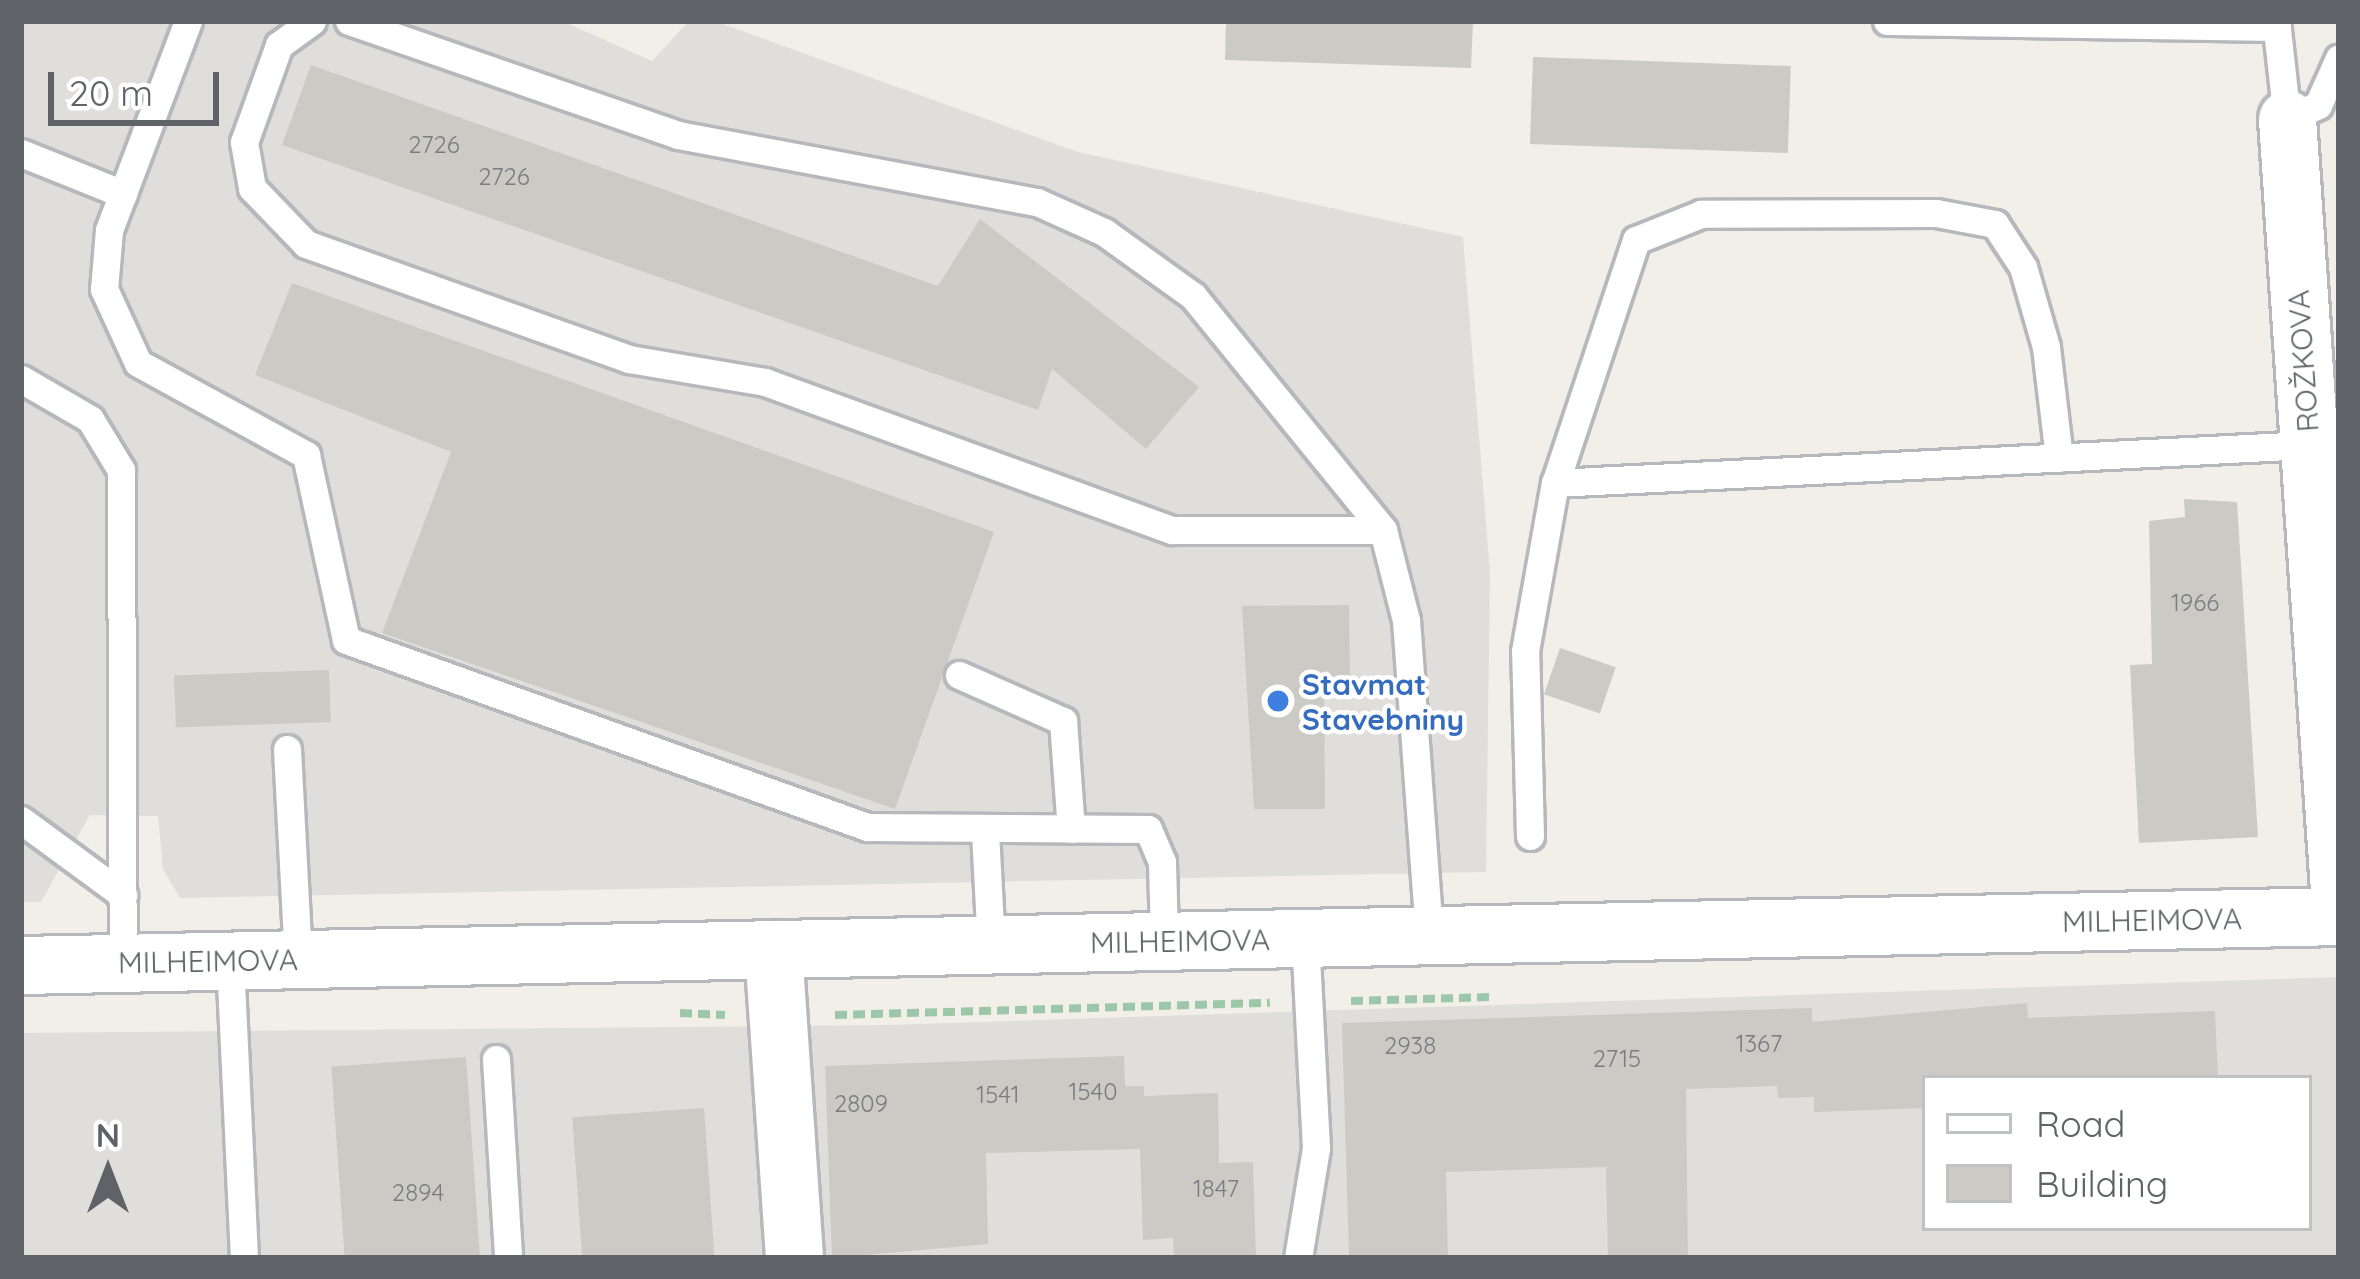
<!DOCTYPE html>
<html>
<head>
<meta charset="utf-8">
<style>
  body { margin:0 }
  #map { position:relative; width:2360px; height:1279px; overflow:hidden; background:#f1efe8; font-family:Quicksand,sans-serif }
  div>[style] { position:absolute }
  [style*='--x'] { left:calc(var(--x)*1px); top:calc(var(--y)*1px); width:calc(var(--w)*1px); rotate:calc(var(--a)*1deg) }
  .industrial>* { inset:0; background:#e0deda }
  .building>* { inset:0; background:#cccac5; transform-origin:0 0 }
  .path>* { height:8px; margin-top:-4px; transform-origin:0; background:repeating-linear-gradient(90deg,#9cc7a9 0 12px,transparent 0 18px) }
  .roads { filter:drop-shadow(3px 0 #b5b8bc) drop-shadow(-3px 0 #b5b8bc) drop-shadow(0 3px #b5b8bc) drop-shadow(0 -3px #b5b8bc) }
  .lane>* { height:27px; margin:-13.5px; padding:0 13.5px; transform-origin:13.5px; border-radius:13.5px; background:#fff }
  .street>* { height:57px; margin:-28.5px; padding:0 28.5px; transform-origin:28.5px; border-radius:28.5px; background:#fff }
  .dots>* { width:33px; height:33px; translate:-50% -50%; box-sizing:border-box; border:6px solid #fff; border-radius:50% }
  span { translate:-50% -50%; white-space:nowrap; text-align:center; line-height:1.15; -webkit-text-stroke:9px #fff; paint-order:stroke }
  .number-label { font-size:24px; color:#7a7d7f }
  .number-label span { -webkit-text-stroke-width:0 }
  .street-label { font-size:30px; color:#5f6368 }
  .shop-label { font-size:30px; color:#366cbe; font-weight:700 }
  .left { translate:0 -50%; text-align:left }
  .frame { position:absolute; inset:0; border:24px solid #5f6368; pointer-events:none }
  .legend { position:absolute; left:1922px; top:1075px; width:390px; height:156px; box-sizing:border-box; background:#fff; border:3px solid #bfc1c3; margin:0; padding:15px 21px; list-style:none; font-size:36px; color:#5f6368 }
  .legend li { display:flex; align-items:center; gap:24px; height:60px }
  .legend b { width:60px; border:3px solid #bfc1c3 }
  .north { position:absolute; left:48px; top:1111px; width:120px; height:120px; -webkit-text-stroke:9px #fff; paint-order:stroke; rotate:0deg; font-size:33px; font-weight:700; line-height:48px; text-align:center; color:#5f6368 }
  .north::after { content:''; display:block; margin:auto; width:42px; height:54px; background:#5f6368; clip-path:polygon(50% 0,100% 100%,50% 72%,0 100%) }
  .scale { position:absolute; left:48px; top:72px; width:171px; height:54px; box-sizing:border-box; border:6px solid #5f6368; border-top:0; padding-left:15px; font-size:36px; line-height:42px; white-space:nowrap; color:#5f6368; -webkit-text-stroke:9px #fff; paint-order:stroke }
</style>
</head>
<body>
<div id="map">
  <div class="industrial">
    <i style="clip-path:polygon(21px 21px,562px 21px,652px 61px,689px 21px,714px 21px,1078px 152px,1463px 237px,1490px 573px,1486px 872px,180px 898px,163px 869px,158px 816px,90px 815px,41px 902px,21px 902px)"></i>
    <i style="clip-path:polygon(evenodd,2339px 977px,2339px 1258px,21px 1258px,21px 1033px,888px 1025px,2339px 977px,1925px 1078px,2309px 1078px,2309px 1228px,1925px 1228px,1925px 1078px)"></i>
  </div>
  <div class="building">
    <i style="clip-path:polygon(1226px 21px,1473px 21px,1471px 68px,1225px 60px)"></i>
    <i style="left:1533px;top:57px;width:258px;height:87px;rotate:2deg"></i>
    <i style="clip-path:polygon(311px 65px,938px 286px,980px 219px,1199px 387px,1146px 449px,1052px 369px,1038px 410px,282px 145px)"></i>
    <i style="clip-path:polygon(292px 283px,994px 532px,895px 809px,382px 633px,451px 452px,255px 375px)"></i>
    <i style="clip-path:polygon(2184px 499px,2237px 502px,2258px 837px,2139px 843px,2130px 665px,2152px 664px,2149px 521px,2185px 517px)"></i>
    <i style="clip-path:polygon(1349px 605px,1350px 679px,1324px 679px,1325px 809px,1254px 809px,1242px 606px)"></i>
    <i style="left:1560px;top:648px;width:59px;height:49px;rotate:19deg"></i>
    <i style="left:329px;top:670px;width:52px;height:155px;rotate:88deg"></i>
    <i style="clip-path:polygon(2027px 1003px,2028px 1018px,2215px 1011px,2218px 1078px,1925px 1078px,1925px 1108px,1814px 1112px,1814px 1097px,1778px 1098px,1777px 1086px,1686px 1089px,1688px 1258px,1608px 1258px,1606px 1167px,1446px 1172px,1448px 1258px,1349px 1258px,1342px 1023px,1812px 1008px,1812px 1022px)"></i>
    <i style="clip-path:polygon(1124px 1056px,1125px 1086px,1144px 1086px,1144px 1096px,1218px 1093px,1219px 1163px,1253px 1162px,1256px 1258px,1174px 1258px,1173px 1238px,1143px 1240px,1140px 1149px,986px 1153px,988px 1244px,832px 1258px,825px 1066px)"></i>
    <i style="left:466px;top:1057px;width:201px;height:135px;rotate:86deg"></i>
    <i style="left:704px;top:1108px;width:150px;height:132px;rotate:86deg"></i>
  </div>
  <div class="path">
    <i style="--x:1351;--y:1001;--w:141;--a:-1.6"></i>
    <i style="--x:680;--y:1013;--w:45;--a:2.5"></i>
    <i style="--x:835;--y:1015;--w:435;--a:-1.6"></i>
  </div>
  <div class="roads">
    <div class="lane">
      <i style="--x:188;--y:21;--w:223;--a:110.7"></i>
      <i style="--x:109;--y:230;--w:59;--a:94.8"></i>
      <i style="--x:104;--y:289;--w:81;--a:65.3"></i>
      <i style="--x:138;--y:363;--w:192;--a:28.7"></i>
      <i style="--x:306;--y:455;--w:189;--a:77.8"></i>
      <i style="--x:346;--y:640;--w:554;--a:19.74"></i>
      <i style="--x:867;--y:827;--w:281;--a:0.4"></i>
      <i style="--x:1148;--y:829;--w:36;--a:67"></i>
      <i style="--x:1162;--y:862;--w:79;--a:88.5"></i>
      <i style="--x:312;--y:21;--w:41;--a:144"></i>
      <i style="--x:279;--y:45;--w:103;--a:109.8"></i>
      <i style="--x:244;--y:142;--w:47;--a:80.1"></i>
      <i style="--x:252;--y:188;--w:78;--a:46"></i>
      <i style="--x:306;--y:244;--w:343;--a:19.6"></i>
      <i style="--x:629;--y:359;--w:138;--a:9.6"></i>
      <i style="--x:765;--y:382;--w:433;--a:20"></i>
      <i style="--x:1172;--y:530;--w:211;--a:0"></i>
      <i style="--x:349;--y:21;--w:348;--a:19.1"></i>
      <i style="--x:678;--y:135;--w:365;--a:10.6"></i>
      <i style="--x:1037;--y:202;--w:73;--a:24.1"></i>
      <i style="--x:1104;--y:232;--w:110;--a:35.7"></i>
      <i style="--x:1193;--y:296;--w:301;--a:50.9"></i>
      <i style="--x:1383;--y:530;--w:93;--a:75.7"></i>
      <i style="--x:1406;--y:620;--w:316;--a:85.8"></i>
      <i style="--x:1887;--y:21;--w:390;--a:0.9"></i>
      <i style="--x:2276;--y:21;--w:99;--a:83.6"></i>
      <i style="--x:2287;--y:119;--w:34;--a:-24"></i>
      <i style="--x:2318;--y:105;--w:51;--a:-65.9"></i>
      <i style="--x:21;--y:153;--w:110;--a:21.9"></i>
      <i style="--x:21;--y:379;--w:80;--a:30.1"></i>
      <i style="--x:90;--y:419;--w:60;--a:58.7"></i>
      <i style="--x:121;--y:470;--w:493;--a:89.8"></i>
      <i style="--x:2059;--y:458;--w:112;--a:-96.7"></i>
      <i style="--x:2046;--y:347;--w:83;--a:-106"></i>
      <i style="--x:2023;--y:267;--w:51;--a:-123.1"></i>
      <i style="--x:1995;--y:224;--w:60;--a:-169.4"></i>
      <i style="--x:1936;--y:213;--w:235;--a:179.8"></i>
      <i style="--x:1701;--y:214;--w:70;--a:158.2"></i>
      <i style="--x:1636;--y:240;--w:256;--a:108.4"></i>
      <i style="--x:1555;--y:483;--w:755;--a:-2.89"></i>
      <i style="--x:959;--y:675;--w:114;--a:23.9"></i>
      <i style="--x:1063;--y:721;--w:108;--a:85.8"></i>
      <i style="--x:287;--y:749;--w:210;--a:87"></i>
      <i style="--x:21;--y:820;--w:127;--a:36.3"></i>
      <i style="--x:985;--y:832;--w:113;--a:87"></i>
      <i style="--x:1530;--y:836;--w:185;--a:-91.5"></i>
      <i style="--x:1525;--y:651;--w:171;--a:-79.9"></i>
      <i style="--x:230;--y:961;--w:297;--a:87.3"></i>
      <i style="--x:496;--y:1059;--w:199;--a:86.5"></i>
      <i style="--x:1298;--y:1258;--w:111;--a:-80.7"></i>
      <i style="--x:1316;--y:1148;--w:210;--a:-93"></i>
    </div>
    <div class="street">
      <i style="--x:2287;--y:119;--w:773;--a:86.14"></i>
      <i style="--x:773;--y:949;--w:310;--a:86.1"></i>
      <i style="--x:21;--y:965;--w:2319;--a:-1.21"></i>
    </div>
  </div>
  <div class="dots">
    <i style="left:1278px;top:701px;background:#3f7fe0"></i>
  </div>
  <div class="number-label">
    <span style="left:434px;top:145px">2726</span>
    <span style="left:504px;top:177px">2726</span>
    <span style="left:2195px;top:603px">1966</span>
    <span style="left:1759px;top:1044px">1367</span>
    <span style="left:1410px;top:1046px">2938</span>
    <span style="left:1617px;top:1059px">2715</span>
    <span style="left:1093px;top:1092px">1540</span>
    <span style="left:998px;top:1095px">1541</span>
    <span style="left:861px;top:1104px">2809</span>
    <span style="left:1216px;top:1189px">1847</span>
    <span style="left:418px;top:1193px">2894</span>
  </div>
  <div class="street-label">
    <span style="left:2303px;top:361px;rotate:-94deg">ROŽKOVA</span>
    <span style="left:2152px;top:920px;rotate:-1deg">MILHEIMOVA</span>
    <span style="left:1180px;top:941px;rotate:-1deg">MILHEIMOVA</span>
    <span style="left:208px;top:961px;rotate:-1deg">MILHEIMOVA</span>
  </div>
  <div class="shop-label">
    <span class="left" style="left:1302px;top:701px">Stavmat<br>Stavebniny</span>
  </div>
  <div class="frame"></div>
  <ul class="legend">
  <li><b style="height:15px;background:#fff"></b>Road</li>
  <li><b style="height:33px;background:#cccac5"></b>Building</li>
  </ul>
  <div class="north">N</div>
  <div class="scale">20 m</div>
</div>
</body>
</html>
